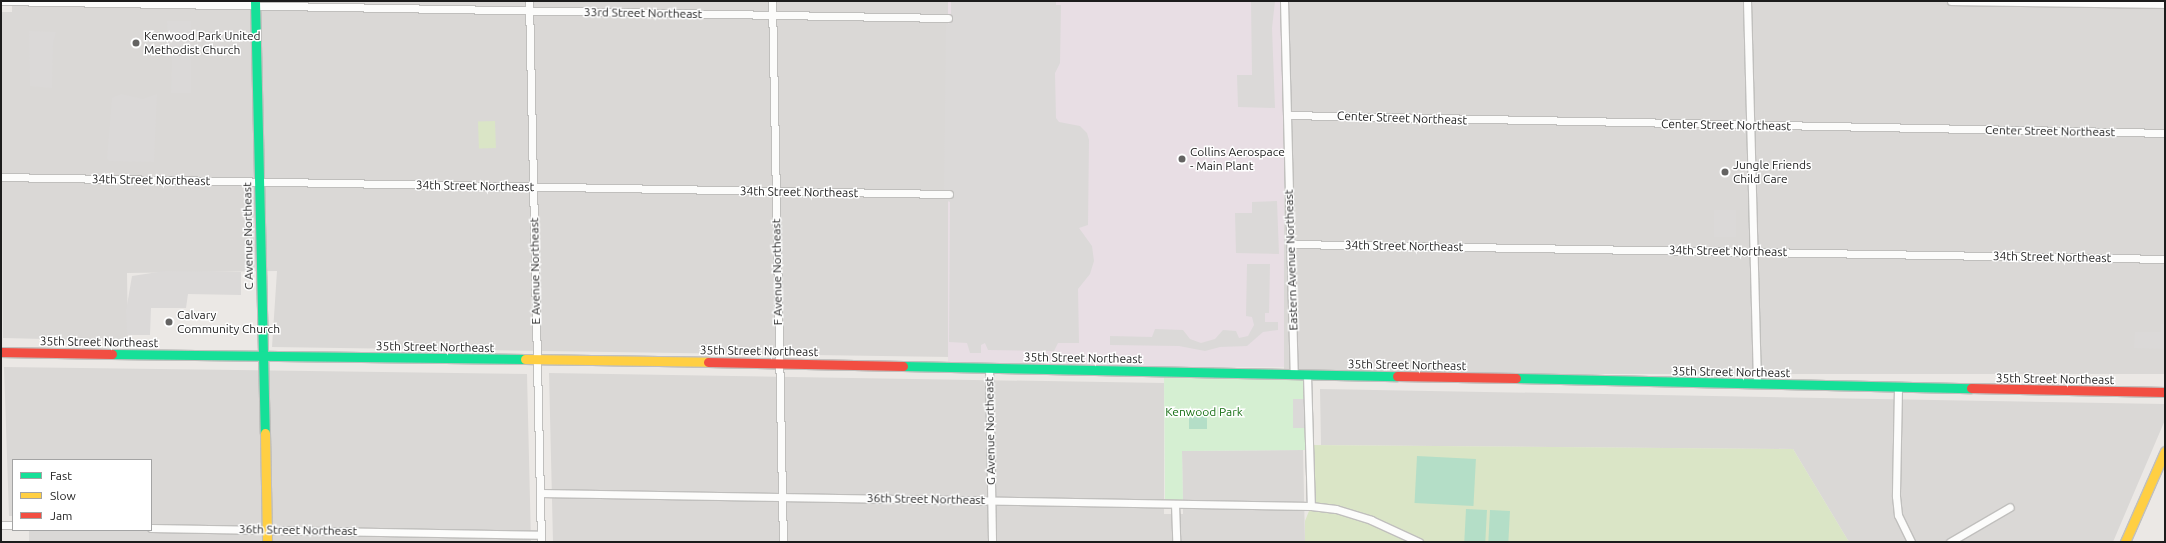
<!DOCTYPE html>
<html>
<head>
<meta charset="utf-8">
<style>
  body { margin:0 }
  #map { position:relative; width:2166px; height:543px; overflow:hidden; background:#ebe8e5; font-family:Ubuntu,sans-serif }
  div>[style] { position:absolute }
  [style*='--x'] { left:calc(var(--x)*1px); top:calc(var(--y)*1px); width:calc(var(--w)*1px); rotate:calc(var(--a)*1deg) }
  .residential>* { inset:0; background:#dad8d6; transform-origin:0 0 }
  .industrial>* { inset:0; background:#e8dee4; transform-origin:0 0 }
  .grass>* { inset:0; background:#dae5c6; transform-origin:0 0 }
  .park>* { inset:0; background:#d5efd2 }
  .pitch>* { inset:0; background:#b4dec7; transform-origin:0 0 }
  .parking>* { inset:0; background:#dbd9d8; transform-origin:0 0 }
  .roads { filter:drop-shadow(1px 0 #c0bfbd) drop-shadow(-1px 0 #c0bfbd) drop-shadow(0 1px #c0bfbd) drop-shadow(0 -1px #c0bfbd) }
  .street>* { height:7px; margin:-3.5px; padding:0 3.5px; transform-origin:3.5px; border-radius:3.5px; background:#fcfcfb }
  .fast>* { height:9px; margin:-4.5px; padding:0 4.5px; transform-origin:4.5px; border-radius:4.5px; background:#16e098 }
  .slow>* { height:9px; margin:-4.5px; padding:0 4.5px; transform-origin:4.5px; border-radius:4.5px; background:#ffcf43 }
  .jam>* { height:9px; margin:-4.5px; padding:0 4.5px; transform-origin:4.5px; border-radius:4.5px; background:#f24e42 }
  .dots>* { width:11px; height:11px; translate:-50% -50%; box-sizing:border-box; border:2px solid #fff; border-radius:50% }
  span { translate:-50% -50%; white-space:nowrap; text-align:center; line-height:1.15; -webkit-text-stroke:3px #fff; paint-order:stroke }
  .street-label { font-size:12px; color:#1c1c1c }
  .poi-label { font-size:12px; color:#1c1c1c }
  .left { translate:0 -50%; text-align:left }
  .park-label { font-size:12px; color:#177014 }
  .frame { position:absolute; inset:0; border:2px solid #1c1c1c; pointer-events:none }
  .legend { position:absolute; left:12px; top:459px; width:140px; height:72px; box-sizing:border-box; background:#fff; border:1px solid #a4a4a4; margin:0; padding:5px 7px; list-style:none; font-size:12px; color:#1c1c1c }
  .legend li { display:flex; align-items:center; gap:8px; height:20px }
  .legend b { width:20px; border:1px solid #a4a4a4 }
</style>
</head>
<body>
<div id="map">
  <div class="residential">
    <i style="clip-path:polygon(12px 1px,950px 1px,951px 357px,272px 347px,277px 271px,127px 273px,128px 341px,3px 338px,1px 12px,12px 12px)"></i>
    <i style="left:1284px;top:1px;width:881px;height:373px"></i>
    <i style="clip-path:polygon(4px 367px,527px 374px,531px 542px,29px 542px,29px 530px,151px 530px,151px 460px,13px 460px,13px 516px,9px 516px)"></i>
    <i style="clip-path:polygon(549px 373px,1164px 383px,1164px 514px,1183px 514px,1182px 451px,1303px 450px,1305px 542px,553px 542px)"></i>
    <i style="clip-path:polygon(1320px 389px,2165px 404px,2165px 420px,2113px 542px,1849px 542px,1793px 449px,1321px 445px)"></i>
  </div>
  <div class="industrial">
    <i style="left:948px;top:1px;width:336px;height:366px"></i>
  </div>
  <div class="grass">
    <i style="left:495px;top:121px;width:27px;height:17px;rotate:88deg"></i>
    <i style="clip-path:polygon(1309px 445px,1793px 449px,1849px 542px,1305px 542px,1305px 521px,1311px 506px)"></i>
  </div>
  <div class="park">
    <i style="clip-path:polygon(1164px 372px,1307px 375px,1309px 450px,1182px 451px,1183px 504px,1165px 504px)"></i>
  </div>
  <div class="pitch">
    <i style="left:1189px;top:409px;width:18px;height:20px"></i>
    <i style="left:1417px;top:456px;width:59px;height:47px;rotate:3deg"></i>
    <i style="left:1466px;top:509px;width:21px;height:33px;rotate:3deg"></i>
    <i style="left:1490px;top:510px;width:20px;height:32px;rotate:3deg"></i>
  </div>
  <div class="parking">
    <i style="clip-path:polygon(951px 1px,1056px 1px,1056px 5px,1061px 5px,1060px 63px,1055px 73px,1056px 118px,1059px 122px,1080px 126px,1087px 133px,1089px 140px,1088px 225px,1079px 228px,1092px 246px,1094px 261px,1090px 274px,1078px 289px,1079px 343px,1058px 343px,1054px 351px,988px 350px,985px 343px,981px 345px,981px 353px,970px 353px,967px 343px,949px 342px,950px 202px,945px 200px,944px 189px,946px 24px,951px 23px)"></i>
    <i style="clip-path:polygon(1251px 1px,1275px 1px,1272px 28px,1275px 108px,1238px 107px,1237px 75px,1252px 75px)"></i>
    <i style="clip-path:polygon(167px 21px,191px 21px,191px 93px,171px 93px,172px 57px,168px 56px)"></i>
    <i style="clip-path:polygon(29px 31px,56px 32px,53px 42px,52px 88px,30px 86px)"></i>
    <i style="clip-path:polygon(121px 94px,143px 99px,157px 94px,154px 162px,109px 161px,107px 158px,112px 98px)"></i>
    <i style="clip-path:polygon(1277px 201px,1279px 254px,1236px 253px,1235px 213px,1252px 213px,1252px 202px)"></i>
    <i style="left:1714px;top:210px;width:22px;height:27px"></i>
    <i style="clip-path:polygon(1247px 264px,1270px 264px,1269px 313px,1265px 313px,1265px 322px,1278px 322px,1278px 330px,1263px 332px,1247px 346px,1220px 347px,1205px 351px,1179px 346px,1110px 345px,1110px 336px,1152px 337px,1155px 329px,1183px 330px,1190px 339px,1201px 343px,1215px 339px,1223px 330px,1236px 331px,1239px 338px,1248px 336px,1254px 325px,1252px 317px,1246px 316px)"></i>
    <i style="clip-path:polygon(165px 271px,241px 272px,241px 295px,188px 294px,186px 308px,151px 308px,150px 335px,127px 335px,126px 311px,132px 276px)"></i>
    <i style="clip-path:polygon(2161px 324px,2165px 324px,2165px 349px,2134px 348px,2135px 332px,2161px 332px)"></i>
    <i style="left:1293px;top:399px;width:14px;height:29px"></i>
  </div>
  <div class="roads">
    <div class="street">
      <i style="--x:1;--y:1;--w:947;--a:1.03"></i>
      <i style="--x:529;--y:1;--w:541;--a:88.73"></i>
      <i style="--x:772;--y:1;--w:541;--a:88.84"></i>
      <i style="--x:1284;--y:1;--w:373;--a:88.5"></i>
      <i style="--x:1747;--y:1;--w:383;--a:88.5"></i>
      <i style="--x:1951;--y:1;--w:214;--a:0.8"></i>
      <i style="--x:1287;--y:115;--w:878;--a:1.17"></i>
      <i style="--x:1;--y:177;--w:948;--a:1.03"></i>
      <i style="--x:1291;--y:244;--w:874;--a:0.98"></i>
      <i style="--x:989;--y:368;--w:174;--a:89"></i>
      <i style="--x:1307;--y:375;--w:131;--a:88.3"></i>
      <i style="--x:1898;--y:388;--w:108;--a:91.1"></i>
      <i style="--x:1896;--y:496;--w:19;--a:84"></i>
      <i style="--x:1898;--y:515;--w:30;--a:64"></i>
      <i style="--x:540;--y:493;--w:771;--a:0.97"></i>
      <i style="--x:1311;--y:506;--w:25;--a:7"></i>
      <i style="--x:1336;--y:509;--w:37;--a:17"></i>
      <i style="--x:1371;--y:520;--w:53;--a:24.6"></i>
      <i style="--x:1175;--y:504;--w:38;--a:88"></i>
      <i style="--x:1;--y:525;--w:12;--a:0"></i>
      <i style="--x:151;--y:528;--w:390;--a:1"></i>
      <i style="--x:1950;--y:542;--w:69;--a:-30.3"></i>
    </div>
    <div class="fast">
      <i style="--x:255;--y:1;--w:432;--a:88.7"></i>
      <i style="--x:112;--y:354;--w:413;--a:0.7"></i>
      <i style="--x:903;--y:366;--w:494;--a:1.2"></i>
      <i style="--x:1516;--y:378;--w:455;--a:1.3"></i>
    </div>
    <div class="slow">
      <i style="--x:525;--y:359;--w:183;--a:0.9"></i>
      <i style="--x:265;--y:433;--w:109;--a:88.9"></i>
      <i style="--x:2125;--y:542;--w:99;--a:-66.3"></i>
    </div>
    <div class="jam">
      <i style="--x:1;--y:352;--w:111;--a:1"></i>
      <i style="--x:708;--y:362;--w:195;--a:1.2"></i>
      <i style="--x:1397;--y:376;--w:119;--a:1"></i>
      <i style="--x:1971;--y:388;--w:194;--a:1.2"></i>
    </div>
  </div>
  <div class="dots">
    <i style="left:136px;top:43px;background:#646362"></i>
    <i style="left:1182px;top:159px;background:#646362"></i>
    <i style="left:1725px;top:172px;background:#646362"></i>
    <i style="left:169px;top:322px;background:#646362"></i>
  </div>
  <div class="street-label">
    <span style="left:643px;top:13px;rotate:1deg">33rd Street Northeast</span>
    <span style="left:1402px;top:118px;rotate:2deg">Center Street Northeast</span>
    <span style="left:1726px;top:125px;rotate:1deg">Center Street Northeast</span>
    <span style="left:2050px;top:131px;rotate:1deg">Center Street Northeast</span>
    <span style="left:151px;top:180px;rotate:1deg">34th Street Northeast</span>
    <span style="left:475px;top:186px;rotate:1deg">34th Street Northeast</span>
    <span style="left:799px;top:192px;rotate:1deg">34th Street Northeast</span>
    <span style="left:248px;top:236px;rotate:-91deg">C Avenue Northeast</span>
    <span style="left:1404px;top:246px;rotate:1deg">34th Street Northeast</span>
    <span style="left:1728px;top:251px;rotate:1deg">34th Street Northeast</span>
    <span style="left:2052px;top:257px;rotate:1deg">34th Street Northeast</span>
    <span style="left:1291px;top:260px;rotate:-92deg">Eastern Avenue Northeast</span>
    <span style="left:535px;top:271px;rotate:-91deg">E Avenue Northeast</span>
    <span style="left:777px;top:272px;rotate:-91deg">F Avenue Northeast</span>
    <span style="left:99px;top:342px;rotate:1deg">35th Street Northeast</span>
    <span style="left:435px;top:347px;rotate:1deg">35th Street Northeast</span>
    <span style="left:759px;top:351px;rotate:1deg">35th Street Northeast</span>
    <span style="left:1083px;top:358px;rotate:1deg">35th Street Northeast</span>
    <span style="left:1407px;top:365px;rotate:1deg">35th Street Northeast</span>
    <span style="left:1731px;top:372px;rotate:1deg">35th Street Northeast</span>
    <span style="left:2055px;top:379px;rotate:1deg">35th Street Northeast</span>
    <span style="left:990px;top:431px;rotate:-91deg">G Avenue Northeast</span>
    <span style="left:926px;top:499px;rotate:1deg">36th Street Northeast</span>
    <span style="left:298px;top:530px;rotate:1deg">36th Street Northeast</span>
  </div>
  <div class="poi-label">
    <span class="left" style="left:144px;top:43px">Kenwood Park United<br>Methodist Church</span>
    <span class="left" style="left:1190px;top:159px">Collins Aerospace<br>- Main Plant</span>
    <span class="left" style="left:1733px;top:172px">Jungle Friends<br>Child Care</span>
    <span class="left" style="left:177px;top:322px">Calvary<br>Community Church</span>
  </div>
  <div class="park-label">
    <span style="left:1204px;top:412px">Kenwood Park</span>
  </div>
  <div class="frame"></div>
  <ul class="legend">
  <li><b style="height:5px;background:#16e098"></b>Fast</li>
  <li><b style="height:5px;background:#ffcf43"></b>Slow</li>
  <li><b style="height:5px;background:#f24e42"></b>Jam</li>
  </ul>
</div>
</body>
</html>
